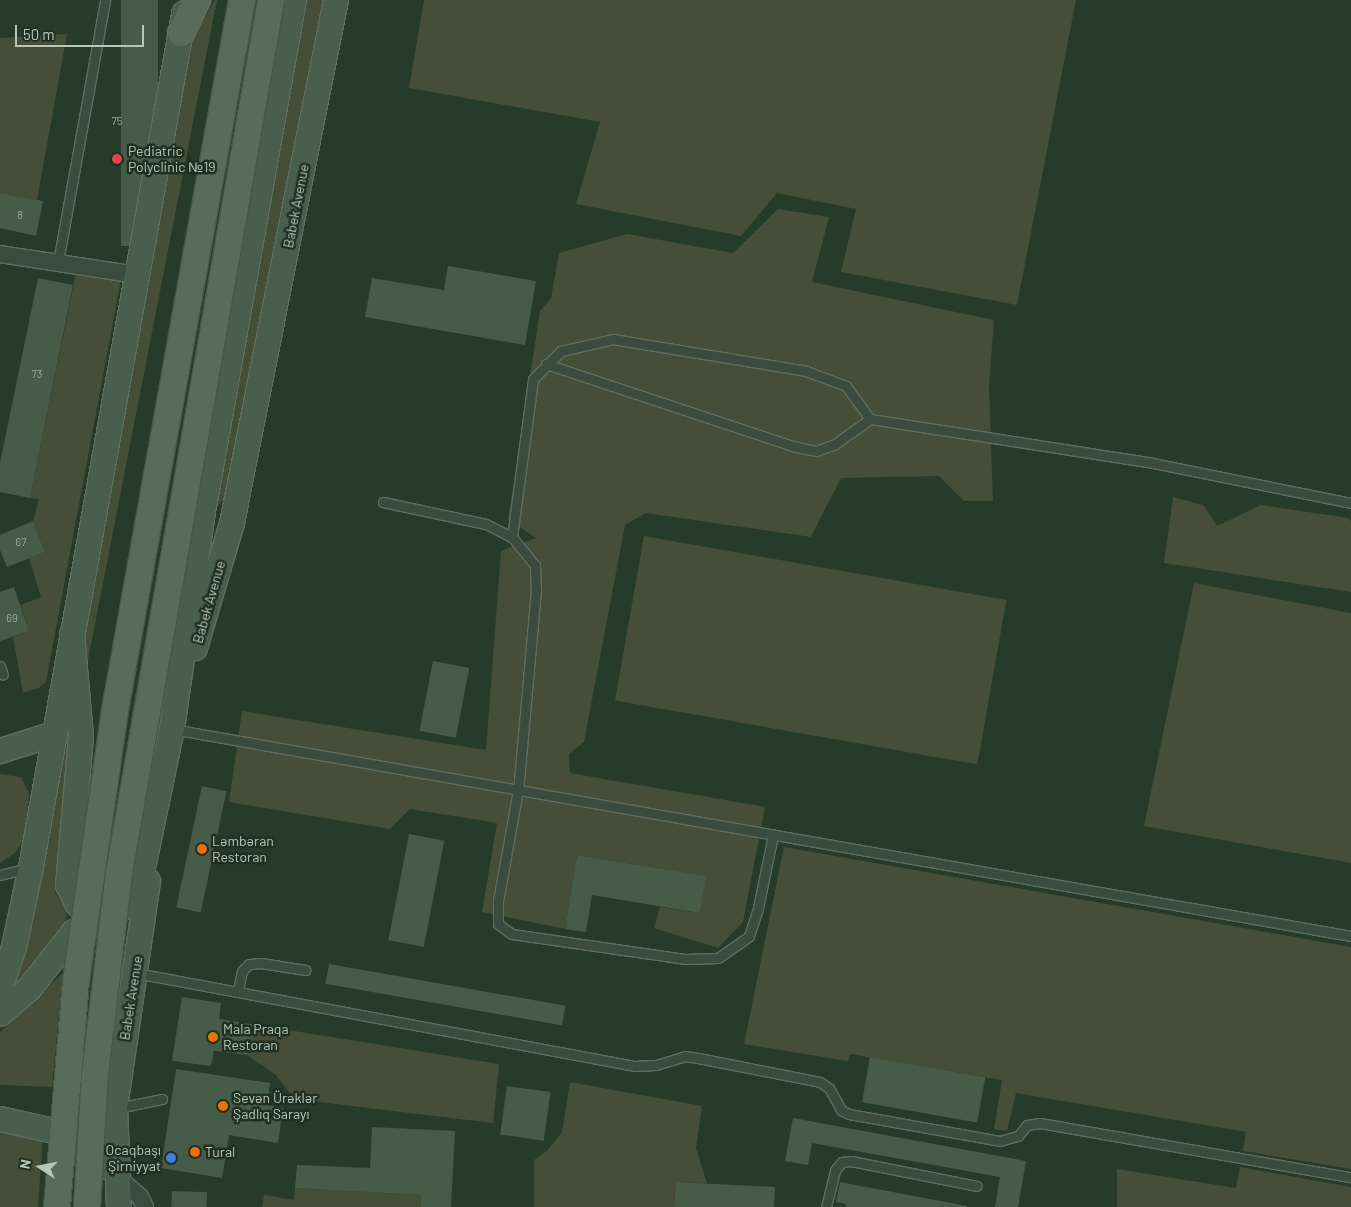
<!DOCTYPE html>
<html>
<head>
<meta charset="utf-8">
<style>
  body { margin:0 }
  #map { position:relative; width:1351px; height:1207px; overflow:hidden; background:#273b2a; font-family:Barlow,sans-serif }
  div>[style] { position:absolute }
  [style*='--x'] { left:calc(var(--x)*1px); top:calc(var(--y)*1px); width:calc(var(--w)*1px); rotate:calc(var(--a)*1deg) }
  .green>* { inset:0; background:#454e39; transform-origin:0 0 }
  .building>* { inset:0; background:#465c49; transform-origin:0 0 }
  .roads { filter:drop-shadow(1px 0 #5f6e61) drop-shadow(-1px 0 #5f6e61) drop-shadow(0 1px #5f6e61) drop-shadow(0 -1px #5f6e61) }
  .lane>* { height:9px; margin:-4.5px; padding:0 4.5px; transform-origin:4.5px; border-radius:4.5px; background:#3b4b3d }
  .street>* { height:16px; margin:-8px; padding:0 8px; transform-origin:8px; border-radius:8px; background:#3b4b3d }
  .secondary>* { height:24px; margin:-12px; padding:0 12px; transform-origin:12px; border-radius:12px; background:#495e4d }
  .primary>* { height:26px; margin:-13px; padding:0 13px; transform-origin:13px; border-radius:13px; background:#596b5b }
  .bridges { filter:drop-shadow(1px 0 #475749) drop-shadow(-1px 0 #475749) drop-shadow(0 1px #475749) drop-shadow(0 -1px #475749) }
  .primary-bridge>* { height:26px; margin:-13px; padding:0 13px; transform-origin:13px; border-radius:13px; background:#596b5b }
  .dots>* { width:14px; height:14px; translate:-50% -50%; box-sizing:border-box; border:2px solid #203022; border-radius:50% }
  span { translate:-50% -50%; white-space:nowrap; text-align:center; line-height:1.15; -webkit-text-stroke:5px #203022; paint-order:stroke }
  .number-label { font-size:11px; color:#9bac9d }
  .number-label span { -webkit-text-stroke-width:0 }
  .poi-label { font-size:14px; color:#b7c6b9 }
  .left { translate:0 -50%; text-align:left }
  .right { translate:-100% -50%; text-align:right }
  .street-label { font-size:14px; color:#b7c6b9 }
  .north { position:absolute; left:15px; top:1142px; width:50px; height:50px; -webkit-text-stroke:4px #203022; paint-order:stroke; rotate:281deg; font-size:14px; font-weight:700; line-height:20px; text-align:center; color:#b7c6b9 }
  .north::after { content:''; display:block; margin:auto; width:18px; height:22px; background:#b7c6b9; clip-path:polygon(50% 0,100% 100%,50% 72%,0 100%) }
  .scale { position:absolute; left:15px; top:25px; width:129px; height:22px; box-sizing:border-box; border:2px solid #b7c6b9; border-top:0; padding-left:6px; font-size:15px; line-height:18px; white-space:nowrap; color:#b7c6b9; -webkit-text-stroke:4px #203022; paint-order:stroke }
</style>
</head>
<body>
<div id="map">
  <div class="green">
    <i style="clip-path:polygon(215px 0,217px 0,86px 670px,83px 635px,191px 42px)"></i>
    <i style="clip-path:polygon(306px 0,324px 0,226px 498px,216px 507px)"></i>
    <i style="clip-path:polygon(424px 0,1076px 0,1017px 305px,841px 272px,856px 209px,777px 193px,741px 236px,576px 204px,600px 122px,409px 88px)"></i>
    <i style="clip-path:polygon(67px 34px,37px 200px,0 193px,0 38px)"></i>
    <i style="clip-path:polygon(778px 209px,829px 217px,812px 282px,994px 320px,989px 386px,993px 501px,964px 501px,939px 476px,841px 478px,811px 537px,646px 513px,625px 525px,584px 742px,569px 754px,570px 773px,765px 807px,743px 922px,718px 948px,654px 928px,660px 907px,700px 913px,705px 876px,577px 855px,565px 929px,482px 912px,497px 823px,410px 809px,390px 829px,229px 802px,242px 711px,486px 750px,501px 551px,536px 538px,508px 519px,540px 311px,551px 298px,559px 253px,627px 234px,733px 253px)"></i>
    <i style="clip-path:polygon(76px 273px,121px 279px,46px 682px,39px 688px,23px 693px,13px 637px,29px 631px,21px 605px,41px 597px,29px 558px,45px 552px,33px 521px,39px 499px,30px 498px)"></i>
    <i style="clip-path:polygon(1173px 497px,1203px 505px,1217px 526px,1261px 505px,1348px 518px,1351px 521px,1351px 592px,1164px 563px)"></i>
    <i style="left:644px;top:536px;width:368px;height:167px;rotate:10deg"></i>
    <i style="clip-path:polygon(1194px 583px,1351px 613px,1351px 863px,1144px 826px)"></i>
    <i style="clip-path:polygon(68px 719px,71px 757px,55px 892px,67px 910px,64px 929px,15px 984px,39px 888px)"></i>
    <i style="clip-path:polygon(0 774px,21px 777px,29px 793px,26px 837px,15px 853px,0 863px)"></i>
    <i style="clip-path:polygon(784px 847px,1351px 947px,1351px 1169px,1243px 1151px,1246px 1132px,1016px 1093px,1007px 1131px,994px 1129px,1002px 1080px,850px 1054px,848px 1061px,744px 1044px)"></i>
    <i style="clip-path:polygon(63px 973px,52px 1087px,0 1085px,0 1032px)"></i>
    <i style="clip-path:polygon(251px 1024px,499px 1064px,493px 1123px,294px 1099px,276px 1075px,247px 1055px)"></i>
    <i style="clip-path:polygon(570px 1082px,702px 1106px,696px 1148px,707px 1183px,676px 1182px,674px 1207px,534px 1207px,534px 1160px,547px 1151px,562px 1132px)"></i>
    <i style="clip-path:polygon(0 1126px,43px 1135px,38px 1207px,0 1207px)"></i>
    <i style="clip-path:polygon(1240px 1167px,1351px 1187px,1351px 1207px,1117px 1207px,1117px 1169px,1236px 1188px)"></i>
    <i style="clip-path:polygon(295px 1188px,421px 1195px,421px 1207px,262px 1207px,264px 1195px,294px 1200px)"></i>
  </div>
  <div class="building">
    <i style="left:121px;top:0;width:37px;height:246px"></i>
    <i style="clip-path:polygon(0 193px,43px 201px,36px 236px,0 228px)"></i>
    <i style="clip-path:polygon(448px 266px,536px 281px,525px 345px,365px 317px,372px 278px,444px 290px)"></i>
    <i style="clip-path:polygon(38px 278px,73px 285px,30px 498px,0 492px,0 463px)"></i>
    <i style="clip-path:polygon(33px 521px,45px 552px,7px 567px,0 550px,0 535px)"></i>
    <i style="clip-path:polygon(14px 587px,29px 631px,0 641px,0 592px)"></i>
    <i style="left:433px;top:661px;width:37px;height:71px;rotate:11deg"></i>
    <i style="left:202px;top:786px;width:25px;height:124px;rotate:12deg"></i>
    <i style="left:409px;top:834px;width:36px;height:108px;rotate:11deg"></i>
    <i style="clip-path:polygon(577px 855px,706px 876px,700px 913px,592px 895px,586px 932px,565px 929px)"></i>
    <i style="left:329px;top:964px;width:240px;height:20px;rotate:10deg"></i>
    <i style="clip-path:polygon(182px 997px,221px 1003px,219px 1019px,251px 1024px,247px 1055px,214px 1051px,211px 1066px,172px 1061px)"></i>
    <i style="left:870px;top:1057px;width:117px;height:46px;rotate:10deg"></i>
    <i style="clip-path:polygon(176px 1069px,270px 1083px,267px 1105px,283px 1108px,278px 1143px,229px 1135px,222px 1178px,161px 1168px)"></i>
    <i style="left:507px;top:1086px;width:44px;height:49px;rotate:8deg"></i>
    <i style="clip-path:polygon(793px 1118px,1026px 1161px,1018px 1207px,995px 1207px,1000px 1177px,812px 1143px,808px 1165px,785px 1161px)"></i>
    <i style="clip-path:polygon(372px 1127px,455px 1131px,451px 1207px,421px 1207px,421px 1195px,295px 1188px,297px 1165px,370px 1168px)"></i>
    <i style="clip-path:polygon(676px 1182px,775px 1187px,774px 1207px,674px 1207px)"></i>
    <i style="clip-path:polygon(840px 1182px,967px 1206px,967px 1207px,845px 1207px,846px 1204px,836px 1202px)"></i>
    <i style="left:172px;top:1191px;width:35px;height:16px;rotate:2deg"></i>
  </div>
  <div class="roads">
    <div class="lane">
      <i style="--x:58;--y:262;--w:266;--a:-79.8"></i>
      <i style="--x:546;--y:364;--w:259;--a:18.4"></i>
      <i style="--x:792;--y:446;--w:25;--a:12"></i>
      <i style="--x:816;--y:451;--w:20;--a:-20"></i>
      <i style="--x:835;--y:444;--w:43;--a:-35.5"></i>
      <i style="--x:383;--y:502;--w:105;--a:12.1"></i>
      <i style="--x:486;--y:524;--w:29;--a:27"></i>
      <i style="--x:512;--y:537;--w:36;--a:51"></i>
      <i style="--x:535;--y:565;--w:25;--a:88"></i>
      <i style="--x:536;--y:590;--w:201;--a:95.1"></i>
      <i style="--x:518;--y:790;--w:113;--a:100.2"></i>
      <i style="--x:498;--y:901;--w:23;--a:90"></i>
      <i style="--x:498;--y:924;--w:17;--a:36"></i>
      <i style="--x:512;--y:934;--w:176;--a:8.2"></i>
      <i style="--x:686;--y:959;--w:32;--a:-2"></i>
      <i style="--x:718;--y:958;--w:38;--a:-35"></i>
      <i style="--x:749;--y:936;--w:29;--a:-72"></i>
      <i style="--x:758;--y:908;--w:75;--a:-78.4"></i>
      <i style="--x:512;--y:537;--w:159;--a:-82.4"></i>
      <i style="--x:533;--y:379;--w:40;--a:-45"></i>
      <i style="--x:561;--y:351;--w:53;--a:-13"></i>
      <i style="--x:613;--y:339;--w:196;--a:9.4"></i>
      <i style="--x:806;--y:371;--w:43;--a:20.6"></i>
      <i style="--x:846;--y:386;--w:41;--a:54"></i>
      <i style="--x:870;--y:419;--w:286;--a:8.8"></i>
      <i style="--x:1153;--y:463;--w:202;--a:11.4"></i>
      <i style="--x:0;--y:666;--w:9;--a:72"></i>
      <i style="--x:172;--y:729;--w:1197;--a:9.96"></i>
      <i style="--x:0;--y:875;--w:29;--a:-14"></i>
      <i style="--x:136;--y:973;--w:508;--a:10.56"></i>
      <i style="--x:635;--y:1066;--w:21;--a:-3"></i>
      <i style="--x:656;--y:1065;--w:30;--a:-17"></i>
      <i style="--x:685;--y:1056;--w:13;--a:9"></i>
      <i style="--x:698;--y:1058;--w:124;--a:11.1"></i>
      <i style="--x:820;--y:1082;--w:11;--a:34"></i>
      <i style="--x:829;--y:1088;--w:25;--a:61"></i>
      <i style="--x:841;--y:1110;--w:9;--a:27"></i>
      <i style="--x:849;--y:1114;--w:153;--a:10.1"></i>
      <i style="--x:1000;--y:1141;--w:19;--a:-16"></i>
      <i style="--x:1018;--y:1136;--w:14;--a:-51"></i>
      <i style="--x:1027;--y:1125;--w:13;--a:-9"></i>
      <i style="--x:1040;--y:1123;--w:316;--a:9.9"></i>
      <i style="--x:238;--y:991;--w:20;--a:-79"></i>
      <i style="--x:242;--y:971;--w:10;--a:-45"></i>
      <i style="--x:249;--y:964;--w:12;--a:-5"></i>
      <i style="--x:261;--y:963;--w:45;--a:9"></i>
      <i style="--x:118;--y:1108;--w:45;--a:-11.6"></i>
      <i style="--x:826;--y:1207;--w:38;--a:-76"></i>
      <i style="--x:835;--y:1170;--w:11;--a:-49"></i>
      <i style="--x:842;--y:1162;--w:9;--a:-6"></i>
      <i style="--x:851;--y:1161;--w:128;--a:11.2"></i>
    </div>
    <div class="street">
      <i style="--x:0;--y:254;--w:139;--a:8.7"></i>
      <i style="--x:114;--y:1174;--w:35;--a:41"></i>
      <i style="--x:140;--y:1197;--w:11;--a:63"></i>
    </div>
    <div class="secondary">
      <i style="--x:72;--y:634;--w:103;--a:85"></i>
      <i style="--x:81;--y:737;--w:149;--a:95"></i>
      <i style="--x:68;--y:885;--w:22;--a:63"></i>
      <i style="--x:78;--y:905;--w:12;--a:35"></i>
      <i style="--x:88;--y:912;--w:23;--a:5"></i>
      <i style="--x:111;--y:914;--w:20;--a:-27"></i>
      <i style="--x:129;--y:905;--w:21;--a:-61"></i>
      <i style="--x:139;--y:887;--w:161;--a:-78.2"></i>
      <i style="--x:172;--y:729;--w:213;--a:-81.9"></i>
      <i style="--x:202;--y:518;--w:526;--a:-79.93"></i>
      <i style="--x:195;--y:648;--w:130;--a:-73.5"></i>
      <i style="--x:232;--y:523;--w:533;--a:-78.75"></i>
      <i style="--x:0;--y:751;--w:57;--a:-17.5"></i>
      <i style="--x:0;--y:988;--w:43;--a:-71.1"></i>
      <i style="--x:14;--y:947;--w:82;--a:-78"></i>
      <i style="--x:31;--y:867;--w:867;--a:-79.83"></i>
      <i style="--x:0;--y:1014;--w:38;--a:-41"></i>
      <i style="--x:29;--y:989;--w:73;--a:-51.7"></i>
      <i style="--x:74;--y:932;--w:24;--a:-22"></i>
      <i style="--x:0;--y:1119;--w:59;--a:12.6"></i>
      <i style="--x:58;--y:1132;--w:35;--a:33"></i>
      <i style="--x:87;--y:1151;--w:21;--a:51"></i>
      <i style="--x:119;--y:1207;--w:99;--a:-92.3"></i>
      <i style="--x:115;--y:1108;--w:229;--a:-81.7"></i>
    </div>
    <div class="primary">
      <i style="--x:181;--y:33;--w:37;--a:-64"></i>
    </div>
  </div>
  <div class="bridges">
    <div class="primary-bridge">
      <i style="--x:57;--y:1207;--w:227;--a:-85.2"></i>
      <i style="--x:76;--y:981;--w:274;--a:-81.8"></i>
      <i style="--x:115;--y:710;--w:721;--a:-79.86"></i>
      <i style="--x:87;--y:1207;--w:133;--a:-86.6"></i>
      <i style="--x:95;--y:1074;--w:202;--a:-83.2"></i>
      <i style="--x:119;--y:873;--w:886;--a:-80.12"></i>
    </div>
  </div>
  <div class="dots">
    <i style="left:117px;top:159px;background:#e0444e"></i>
    <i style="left:202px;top:849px;background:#e8710a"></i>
    <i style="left:213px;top:1037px;background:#e8710a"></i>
    <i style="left:223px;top:1106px;background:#e8710a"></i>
    <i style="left:195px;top:1152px;background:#e8710a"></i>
    <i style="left:171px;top:1158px;background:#3f7fe0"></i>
  </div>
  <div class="number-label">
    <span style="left:117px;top:121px">75</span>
    <span style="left:20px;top:215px">8</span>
    <span style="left:37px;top:374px">73</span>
    <span style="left:21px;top:542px">67</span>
    <span style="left:12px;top:618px">69</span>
  </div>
  <div class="poi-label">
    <span class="left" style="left:128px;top:159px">Pediatric<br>Polyclinic №19</span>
    <span class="left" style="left:212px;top:849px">Ləmbəran<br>Restoran</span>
    <span class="left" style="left:223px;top:1037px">Mala Praqa<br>Restoran</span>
    <span class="left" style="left:233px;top:1106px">Sevən Ürəklər<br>Şadlıq Sarayı</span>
    <span class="right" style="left:161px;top:1158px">Ocaqbaşı<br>Şirniyyat</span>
    <span class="left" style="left:205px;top:1152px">Tural</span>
  </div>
  <div class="street-label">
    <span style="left:296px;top:206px;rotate:-79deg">Babek Avenue</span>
    <span style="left:209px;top:602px;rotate:-74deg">Babek Avenue</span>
    <span style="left:131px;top:998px;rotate:-81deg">Babek Avenue</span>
  </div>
  <div class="north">N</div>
  <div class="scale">50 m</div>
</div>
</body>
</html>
